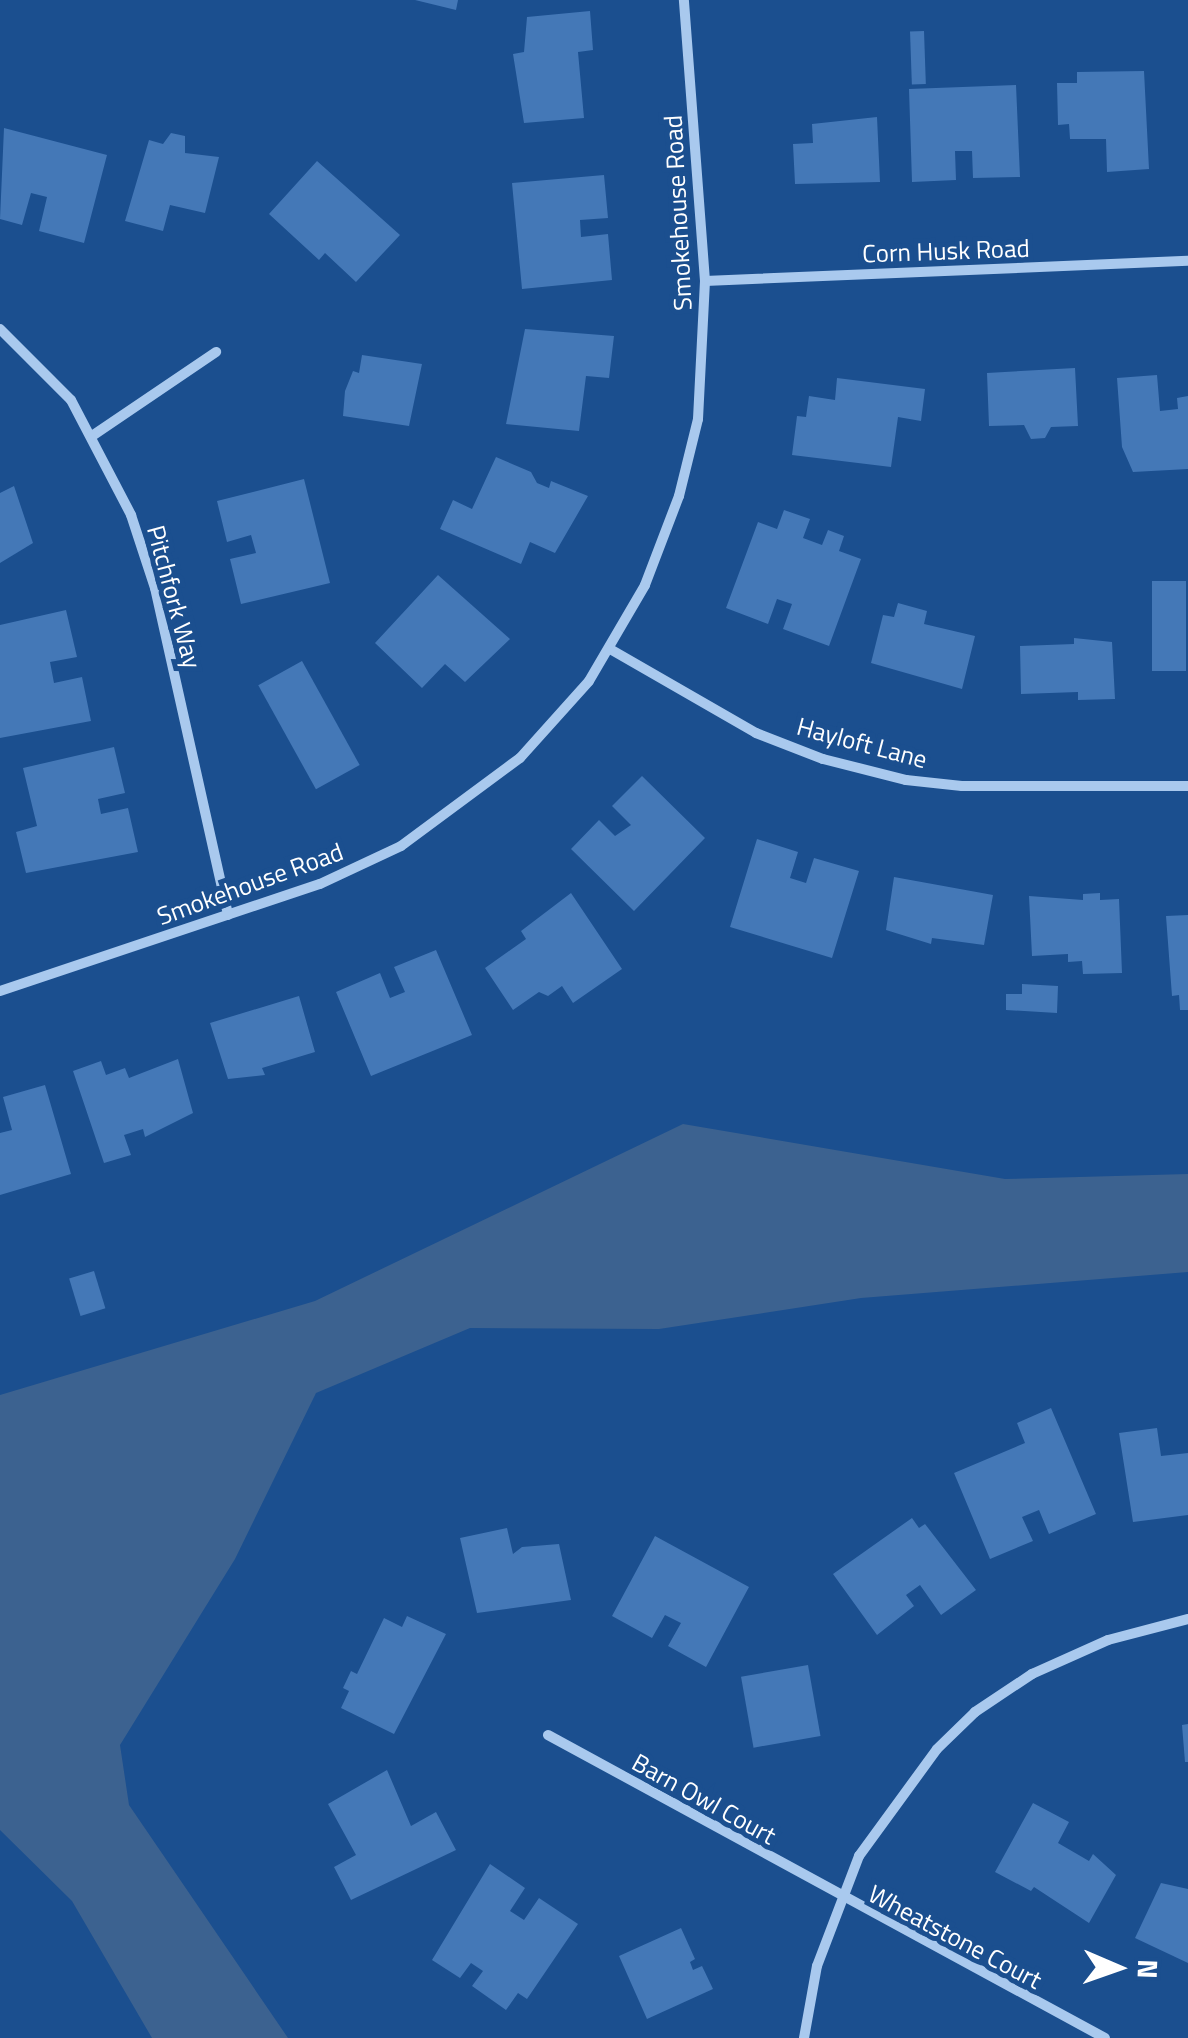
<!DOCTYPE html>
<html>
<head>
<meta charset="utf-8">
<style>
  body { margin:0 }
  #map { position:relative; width:1188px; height:2038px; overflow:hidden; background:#1b4f8f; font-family:"Titillium Web",sans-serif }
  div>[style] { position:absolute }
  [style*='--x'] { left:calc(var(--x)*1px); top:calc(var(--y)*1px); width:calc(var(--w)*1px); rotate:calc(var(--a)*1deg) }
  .water>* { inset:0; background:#3c6290 }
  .building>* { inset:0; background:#4478b7; transform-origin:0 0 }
  .minor>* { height:10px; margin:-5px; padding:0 5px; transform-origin:5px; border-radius:5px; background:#a9c9ee }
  span { translate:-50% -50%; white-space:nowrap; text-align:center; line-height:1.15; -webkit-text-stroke:10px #1b4f8f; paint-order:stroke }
  .street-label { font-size:25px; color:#fff }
  .north { position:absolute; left:1068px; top:1918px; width:100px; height:100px; -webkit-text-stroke:8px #1b4f8f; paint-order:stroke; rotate:92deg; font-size:28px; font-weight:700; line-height:40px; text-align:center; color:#fff }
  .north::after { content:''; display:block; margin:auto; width:35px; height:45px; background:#fff; clip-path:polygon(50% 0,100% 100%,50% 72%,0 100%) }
</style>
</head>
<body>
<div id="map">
  <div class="water">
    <i style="clip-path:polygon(683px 1124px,1005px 1179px,1188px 1174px,1188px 1272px,861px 1298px,659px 1329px,470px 1328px,316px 1393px,235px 1559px,120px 1745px,129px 1805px,288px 2038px,152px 2038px,72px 1901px,0 1830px,0 1395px,315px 1301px)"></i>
  </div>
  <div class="building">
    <i style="clip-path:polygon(415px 0,458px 0,456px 10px)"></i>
    <i style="clip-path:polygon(590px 11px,593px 50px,578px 52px,584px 118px,524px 123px,513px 54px,524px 52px,527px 17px)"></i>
    <i style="left:924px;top:31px;width:53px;height:14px;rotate:88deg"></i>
    <i style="clip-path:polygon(1144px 71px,1149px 169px,1107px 172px,1106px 139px,1070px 139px,1069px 124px,1058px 125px,1057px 83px,1077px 83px,1077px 72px)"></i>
    <i style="clip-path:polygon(1016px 85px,1020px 177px,973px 178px,972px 151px,955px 151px,956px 180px,912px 182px,909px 89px)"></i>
    <i style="clip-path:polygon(877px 117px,880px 182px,795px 184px,793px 144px,813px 143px,812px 124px)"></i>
    <i style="clip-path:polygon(4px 128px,107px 155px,84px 243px,39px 231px,47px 197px,31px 193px,22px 225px,0 219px)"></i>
    <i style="clip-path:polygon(171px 133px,185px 136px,185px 153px,219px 157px,205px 213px,170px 205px,163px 231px,125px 221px,149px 140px,163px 144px)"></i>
    <i style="clip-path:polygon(317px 161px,400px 235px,356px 282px,325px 253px,319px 260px,269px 214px)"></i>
    <i style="clip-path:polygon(604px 175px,608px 218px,580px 220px,581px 237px,608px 234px,612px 280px,522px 289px,512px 183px)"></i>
    <i style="clip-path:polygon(525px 329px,614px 336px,609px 378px,586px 376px,579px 431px,506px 424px)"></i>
    <i style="clip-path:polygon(362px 355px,422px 364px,409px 426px,343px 416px,345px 391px,353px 371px,359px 373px)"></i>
    <i style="clip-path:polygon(1075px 368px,1078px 426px,1051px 427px,1045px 438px,1031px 439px,1024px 425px,989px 426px,987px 373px)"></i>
    <i style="clip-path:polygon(1157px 375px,1160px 411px,1178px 409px,1177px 398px,1188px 396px,1188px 469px,1133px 472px,1122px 447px,1117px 378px)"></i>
    <i style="clip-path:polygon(837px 378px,925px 389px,921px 421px,898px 417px,891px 467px,792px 455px,797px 416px,806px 417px,809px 396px,835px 400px)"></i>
    <i style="clip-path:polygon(496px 457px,531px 472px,537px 483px,549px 488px,551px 481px,588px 496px,555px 553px,530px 542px,521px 564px,440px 529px,453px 500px,472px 509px)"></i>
    <i style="clip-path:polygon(304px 479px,330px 583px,241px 604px,230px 559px,256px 553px,251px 535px,227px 542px,217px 501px)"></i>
    <i style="clip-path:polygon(14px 486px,33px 543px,0 563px,0 493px)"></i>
    <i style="clip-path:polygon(784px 510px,810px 519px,803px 538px,822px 545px,828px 530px,844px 536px,839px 551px,861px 559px,829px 646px,783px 629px,792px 604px,777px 599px,768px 624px,726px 608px,758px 522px,777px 529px)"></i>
    <i style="clip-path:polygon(438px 575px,510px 639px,465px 682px,445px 664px,422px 688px,375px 643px)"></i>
    <i style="left:1152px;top:581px;width:34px;height:90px"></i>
    <i style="clip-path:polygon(898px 603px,927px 611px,924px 624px,975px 636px,962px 689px,871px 663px,883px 615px,894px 617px)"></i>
    <i style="clip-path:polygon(66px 610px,77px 657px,50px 662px,54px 683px,82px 677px,91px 721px,0 738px,0 625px)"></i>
    <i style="clip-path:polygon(1074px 638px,1112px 642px,1115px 699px,1078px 700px,1078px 692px,1021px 694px,1020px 646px,1074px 644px)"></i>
    <i style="left:302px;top:661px;width:119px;height:50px;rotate:61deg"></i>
    <i style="clip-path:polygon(114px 747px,125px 793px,98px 799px,101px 814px,128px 808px,138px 852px,26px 873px,16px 832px,37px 826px,23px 768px)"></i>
    <i style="clip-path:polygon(642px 776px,705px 838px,634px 911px,571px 849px,599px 820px,615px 836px,631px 825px,612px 806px)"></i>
    <i style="clip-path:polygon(757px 839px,798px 852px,790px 878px,806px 883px,814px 858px,859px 871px,832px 958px,730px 927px)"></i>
    <i style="clip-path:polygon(894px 877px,993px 895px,984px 945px,932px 938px,931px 944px,886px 930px)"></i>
    <i style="clip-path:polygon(571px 893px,622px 969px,573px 1003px,562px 986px,548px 996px,539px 992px,513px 1010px,485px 968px,526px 939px,521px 931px)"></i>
    <i style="clip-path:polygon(1100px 893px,1100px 900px,1119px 899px,1122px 973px,1083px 974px,1082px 961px,1068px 962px,1068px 954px,1032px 956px,1029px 896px,1083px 900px,1083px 894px)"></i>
    <i style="clip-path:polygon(1188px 915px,1188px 1010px,1180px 1010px,1179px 995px,1172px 996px,1166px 916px)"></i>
    <i style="clip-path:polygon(436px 950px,472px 1035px,371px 1076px,336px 992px,380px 973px,390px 998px,405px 992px,394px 967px)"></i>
    <i style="clip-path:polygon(1022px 984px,1058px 986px,1057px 1013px,1006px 1010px,1006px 994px,1022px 994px)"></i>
    <i style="clip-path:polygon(299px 996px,315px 1052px,262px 1068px,265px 1075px,228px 1079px,210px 1023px)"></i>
    <i style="clip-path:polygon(178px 1059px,193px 1113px,145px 1137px,143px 1129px,124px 1135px,131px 1155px,104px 1163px,73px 1071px,101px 1061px,106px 1075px,125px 1068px,129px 1078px)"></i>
    <i style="clip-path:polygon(45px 1085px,71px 1174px,0 1195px,0 1133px,12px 1130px,3px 1097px)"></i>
    <i style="left:94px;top:1271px;width:39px;height:26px;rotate:73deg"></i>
    <i style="clip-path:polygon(1051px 1408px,1096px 1514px,1049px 1534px,1039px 1510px,1022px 1517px,1033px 1541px,990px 1559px,954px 1473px,1025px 1443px,1017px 1423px)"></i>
    <i style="clip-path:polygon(1157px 1428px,1161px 1456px,1188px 1453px,1188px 1515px,1133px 1522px,1119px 1433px)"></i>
    <i style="clip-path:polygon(912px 1518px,919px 1528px,925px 1524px,976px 1590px,941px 1615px,920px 1585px,906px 1595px,914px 1606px,877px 1635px,833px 1574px)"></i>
    <i style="clip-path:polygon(507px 1528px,513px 1554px,522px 1547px,559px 1544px,571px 1600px,477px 1613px,460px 1538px)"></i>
    <i style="clip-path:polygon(655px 1536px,749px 1587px,706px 1667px,668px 1646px,681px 1623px,665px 1615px,652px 1638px,612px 1616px)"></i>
    <i style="clip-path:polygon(407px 1616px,446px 1634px,394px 1734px,341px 1708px,349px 1691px,343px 1688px,351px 1671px,357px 1674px,384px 1618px,402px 1627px)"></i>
    <i style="left:808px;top:1665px;width:72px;height:68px;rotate:80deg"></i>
    <i style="clip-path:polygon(1188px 1724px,1188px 1762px,1185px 1762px,1182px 1725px)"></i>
    <i style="clip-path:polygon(387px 1770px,411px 1826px,436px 1812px,456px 1850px,351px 1900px,334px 1867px,356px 1855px,328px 1804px)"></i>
    <i style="clip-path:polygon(1033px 1803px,1069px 1822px,1058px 1843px,1089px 1861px,1093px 1854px,1116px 1875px,1089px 1923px,1034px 1887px,1031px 1891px,995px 1872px)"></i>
    <i style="clip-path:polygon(490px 1864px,525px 1888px,510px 1911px,524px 1920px,539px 1898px,578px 1924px,527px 1999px,518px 1993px,506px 2010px,472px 1986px,483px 1971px,471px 1963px,460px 1978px,432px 1960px)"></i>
    <i style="clip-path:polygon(1161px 1883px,1188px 1889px,1188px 1963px,1135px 1938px)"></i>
    <i style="clip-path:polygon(681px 1928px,695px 1959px,690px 1962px,693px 1970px,702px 1966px,713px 1989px,647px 2019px,619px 1956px)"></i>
  </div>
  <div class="minor">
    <i style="--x:705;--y:281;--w:483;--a:-2.4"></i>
    <i style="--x:0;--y:329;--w:100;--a:45"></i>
    <i style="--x:71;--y:400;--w:130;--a:62.4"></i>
    <i style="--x:131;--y:515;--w:77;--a:71.8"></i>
    <i style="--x:155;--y:588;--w:335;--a:77.4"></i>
    <i style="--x:92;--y:436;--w:150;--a:-34.1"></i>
    <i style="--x:610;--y:649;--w:168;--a:29.9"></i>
    <i style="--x:756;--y:733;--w:72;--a:21.2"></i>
    <i style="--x:823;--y:759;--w:86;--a:14.2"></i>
    <i style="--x:906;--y:780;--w:56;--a:6.1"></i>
    <i style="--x:962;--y:786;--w:226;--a:0"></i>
    <i style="--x:0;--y:991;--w:337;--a:-18.5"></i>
    <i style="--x:320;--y:884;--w:89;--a:-25.1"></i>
    <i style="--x:401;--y:846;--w:148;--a:-36.5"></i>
    <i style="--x:520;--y:758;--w:103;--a:-48.1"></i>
    <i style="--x:589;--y:681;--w:111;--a:-59.7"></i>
    <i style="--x:645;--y:585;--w:95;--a:-69.1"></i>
    <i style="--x:679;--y:496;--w:79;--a:-76.1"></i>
    <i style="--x:698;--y:419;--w:138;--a:-87.1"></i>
    <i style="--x:705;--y:281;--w:282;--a:-94.3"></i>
    <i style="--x:548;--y:1735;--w:634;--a:28.55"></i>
    <i style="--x:804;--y:2038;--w:73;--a:-79.8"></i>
    <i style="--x:817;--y:1966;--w:118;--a:-69.1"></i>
    <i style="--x:859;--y:1856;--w:132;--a:-53.9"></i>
    <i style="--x:937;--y:1749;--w:53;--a:-44.2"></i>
    <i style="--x:975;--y:1712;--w:69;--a:-33.7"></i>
    <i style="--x:1032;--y:1674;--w:83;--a:-24.1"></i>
    <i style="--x:1108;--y:1640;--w:83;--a:-14.7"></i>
  </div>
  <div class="street-label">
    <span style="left:678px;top:213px;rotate:-93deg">Smokehouse Road</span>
    <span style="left:946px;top:251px;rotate:-2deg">Corn Husk Road</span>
    <span style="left:174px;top:597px;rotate:75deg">Pitchfork Way</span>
    <span style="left:862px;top:743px;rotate:15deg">Hayloft Lane</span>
    <span style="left:250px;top:884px;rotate:-20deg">Smokehouse Road</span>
    <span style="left:704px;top:1799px;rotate:29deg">Barn Owl Court</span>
    <span style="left:955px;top:1937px;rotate:28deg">Wheatstone Court</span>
  </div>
  <div class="north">N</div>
</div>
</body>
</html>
